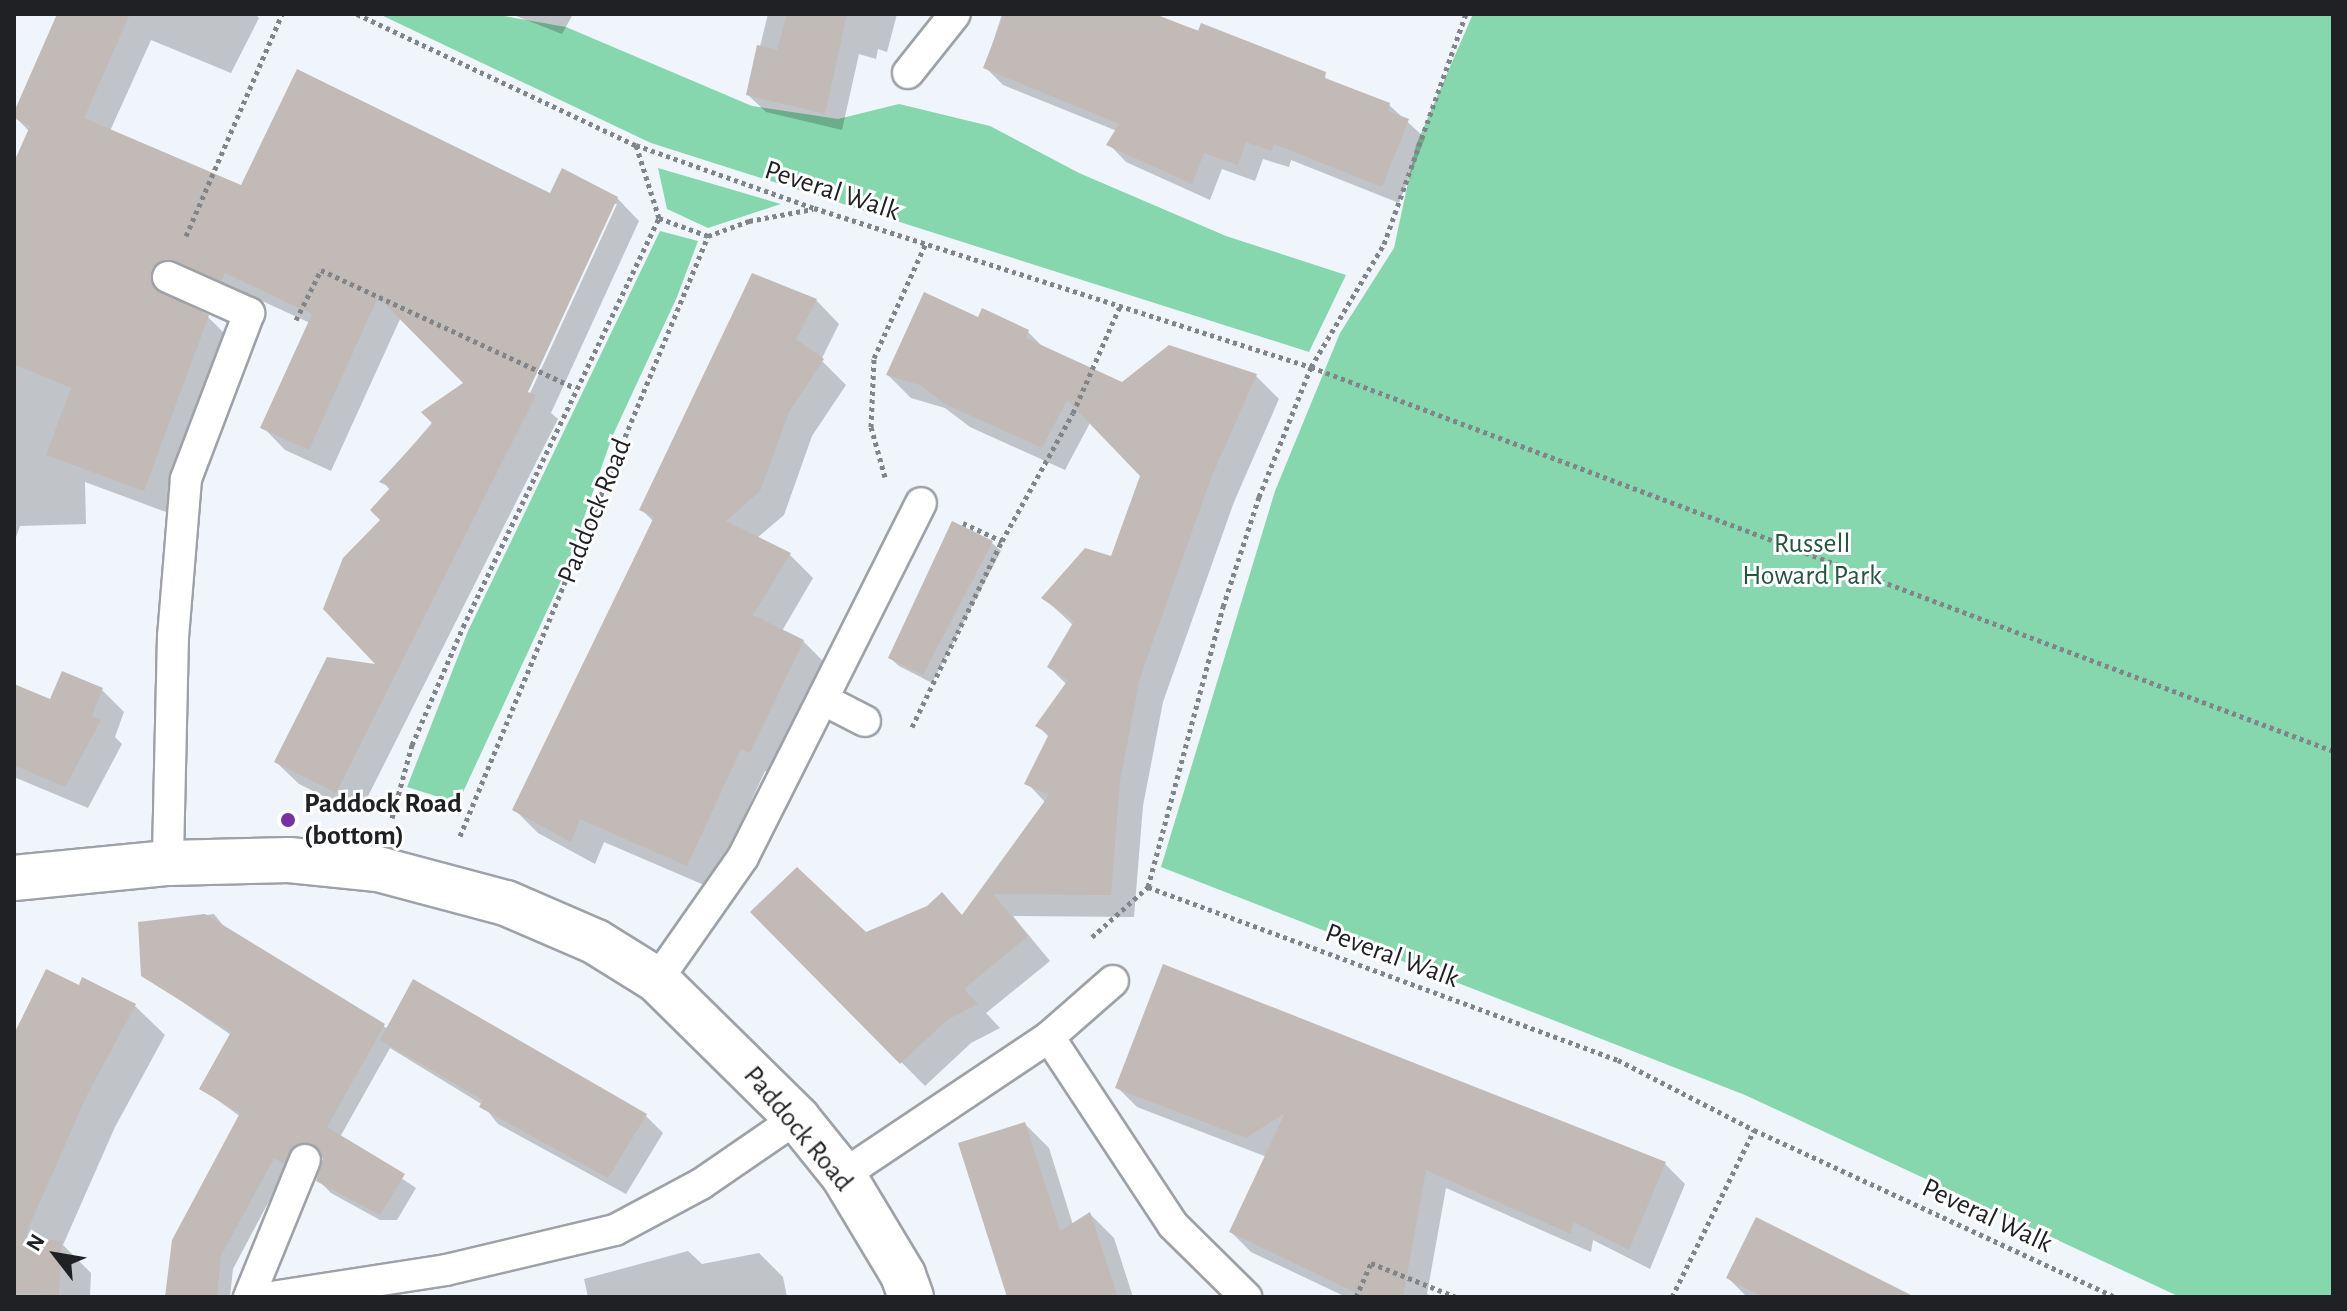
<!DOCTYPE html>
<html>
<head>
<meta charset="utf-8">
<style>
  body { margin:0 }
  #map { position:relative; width:2347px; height:1311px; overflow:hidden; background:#f0f5fb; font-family:"Alegreya Sans",sans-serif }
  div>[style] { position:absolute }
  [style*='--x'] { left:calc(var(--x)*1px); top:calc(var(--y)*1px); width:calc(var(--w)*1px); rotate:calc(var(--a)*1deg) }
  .green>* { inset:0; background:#86d7ad }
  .shadow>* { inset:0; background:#0003 }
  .building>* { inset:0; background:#c1bab6 }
  .path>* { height:5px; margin-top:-2.5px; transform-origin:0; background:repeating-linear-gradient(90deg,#818488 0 4px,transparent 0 8px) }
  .roads { filter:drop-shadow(2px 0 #9ea2a8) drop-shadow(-2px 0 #9ea2a8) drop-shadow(0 2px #9ea2a8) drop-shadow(0 -2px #9ea2a8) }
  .lane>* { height:30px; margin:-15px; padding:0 15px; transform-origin:15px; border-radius:15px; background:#fff }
  .street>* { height:44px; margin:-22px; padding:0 22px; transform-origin:22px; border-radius:22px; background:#fff }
  .dots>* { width:22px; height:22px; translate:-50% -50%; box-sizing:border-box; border:4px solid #fff; border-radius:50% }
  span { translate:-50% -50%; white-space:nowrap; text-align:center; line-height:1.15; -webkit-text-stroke:6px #fff; paint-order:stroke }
  .street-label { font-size:28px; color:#202124 }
  .park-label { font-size:28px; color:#26543e }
  .poi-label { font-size:28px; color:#202124; font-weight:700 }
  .left { translate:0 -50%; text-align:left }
  .frame { position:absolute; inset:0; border:16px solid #202124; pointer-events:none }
  .north { position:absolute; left:16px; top:1215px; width:80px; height:80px; -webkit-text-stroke:6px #fff; paint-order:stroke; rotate:301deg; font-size:22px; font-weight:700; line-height:32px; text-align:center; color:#202124 }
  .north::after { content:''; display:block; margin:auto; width:28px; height:36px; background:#202124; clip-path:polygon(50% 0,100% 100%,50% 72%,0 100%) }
</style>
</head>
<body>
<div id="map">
  <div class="green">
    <i style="clip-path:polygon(379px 14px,493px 14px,566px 27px,752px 106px,838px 119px,899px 104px,990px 126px,1079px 173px,1226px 236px,1346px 275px,1309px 352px,651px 143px)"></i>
    <i style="clip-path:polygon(1473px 14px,2333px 14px,2333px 1297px,2180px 1297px,1745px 1095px,1161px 867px,1275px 491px,1340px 333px,1394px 248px,1416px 145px)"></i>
    <i style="clip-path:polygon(658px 168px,781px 204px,708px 228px,667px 209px)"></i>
    <i style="clip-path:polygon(660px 231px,698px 241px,677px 297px,612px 437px,565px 572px,458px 803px,407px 787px,468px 631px)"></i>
  </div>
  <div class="shadow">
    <i style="clip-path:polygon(evenodd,59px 14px,255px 14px,259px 18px,231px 73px,151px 40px,110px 131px,242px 188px,617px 198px,639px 221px,551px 413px,558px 419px,359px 814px,299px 784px,276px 762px,380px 667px,382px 520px,390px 490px,382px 481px,466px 383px,401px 317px,331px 471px,285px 450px,263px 427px,310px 323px,247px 294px,244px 302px,179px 285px,173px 299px,208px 317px,230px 339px,166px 512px,85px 482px,86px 524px,20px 526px,14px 543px,14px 167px,30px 132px,14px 116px,59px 14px,613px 204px,617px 204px,526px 402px,522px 400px,613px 204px)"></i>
    <i style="clip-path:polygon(511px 14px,573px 14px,562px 34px)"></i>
    <i style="clip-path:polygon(768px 14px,897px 14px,887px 52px,878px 49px,876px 59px,859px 54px,842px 130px,766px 112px,748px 95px)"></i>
    <i style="clip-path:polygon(1002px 14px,1150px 14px,1319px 72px,1329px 81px,1389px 105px,1425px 138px,1399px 203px,1291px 160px,1289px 167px,1263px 159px,1255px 181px,1222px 169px,1210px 200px,1126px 162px,1109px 144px,1117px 131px,1003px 85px,985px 67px)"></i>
    <i style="clip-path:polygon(816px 300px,839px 324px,821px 360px,846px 385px,812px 436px,784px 515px,757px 538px,789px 554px,813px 578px,782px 631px,803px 641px,827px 665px,774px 776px,765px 771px,711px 888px,604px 842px,595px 864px,538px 833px,514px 809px,654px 522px,641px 509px)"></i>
    <i style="clip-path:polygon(978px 320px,1028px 332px,1044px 348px,1122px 384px,1256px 376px,1279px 399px,1234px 502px,1163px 702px,1143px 806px,1134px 917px,1013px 916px,1050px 961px,986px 1013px,1000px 1028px,971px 1043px,925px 1086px,753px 912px,866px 934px,964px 917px,1046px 803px,1027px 783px,1049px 737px,1038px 726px,1067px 685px,1049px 667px,1074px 626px,1044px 598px,1112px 558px,1142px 475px,1091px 421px,1065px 470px,970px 427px,945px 408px,911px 398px,888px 375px)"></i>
    <i style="clip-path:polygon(992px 543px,1001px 551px,932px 683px,899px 666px,890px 658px)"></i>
    <i style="clip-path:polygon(14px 686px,51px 702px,102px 690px,124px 712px,115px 737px,122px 744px,88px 808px,14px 777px)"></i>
    <i style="clip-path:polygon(214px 914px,226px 929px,388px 1029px,646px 1116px,663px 1133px,626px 1194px,498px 1124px,483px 1105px,390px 1048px,340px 1137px,416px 1188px,397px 1220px,380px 1220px,331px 1193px,318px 1180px,325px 1158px,307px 1157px,286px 1169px,233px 1269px,230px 1297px,167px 1297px,241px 1117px,202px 1089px,231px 1035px,143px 975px,140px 924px)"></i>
    <i style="clip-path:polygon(1165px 966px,1665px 1164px,1685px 1184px,1650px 1269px,1593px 1240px,1591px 1252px,1446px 1188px,1427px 1294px,1435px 1297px,1346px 1297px,1251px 1252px,1231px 1232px,1267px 1157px,1137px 1107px,1117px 1087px)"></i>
    <i style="clip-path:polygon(81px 988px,135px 1006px,165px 1035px,115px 1127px,63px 1245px,91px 1273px,90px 1297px,14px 1297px,14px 1039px)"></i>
    <i style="clip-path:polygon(1025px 1124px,1049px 1148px,1073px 1225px,1090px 1214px,1114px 1238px,1133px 1297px,1009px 1297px)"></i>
    <i style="clip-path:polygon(688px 1251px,702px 1264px,759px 1253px,783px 1277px,787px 1297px,588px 1297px,584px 1279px)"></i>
    <i style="clip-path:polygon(1728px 1278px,1910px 1297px,1747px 1297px)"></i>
  </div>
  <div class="building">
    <i style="clip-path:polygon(57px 14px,130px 14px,84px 118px,241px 185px,297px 69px,550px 193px,562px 168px,618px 197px,528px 392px,536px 395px,336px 793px,274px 762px,327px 657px,375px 664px,323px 609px,343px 558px,380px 520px,370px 510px,391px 487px,379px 482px,433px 424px,421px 412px,463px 383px,378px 297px,309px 450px,260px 428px,312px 314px,225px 273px,222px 281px,165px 259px,151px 270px,154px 288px,209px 315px,144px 491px,46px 455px,71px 388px,14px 364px,14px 162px,30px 126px,14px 118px,14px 112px)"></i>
    <i style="clip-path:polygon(787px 14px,847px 14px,825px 114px,746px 95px,757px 45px,777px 50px)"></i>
    <i style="clip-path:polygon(1004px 14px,1155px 14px,1198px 31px,1201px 23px,1326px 72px,1325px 78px,1390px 103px,1388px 111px,1409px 119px,1382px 187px,1274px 144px,1271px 151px,1246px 142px,1238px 165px,1204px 153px,1192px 184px,1106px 145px,1119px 124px,983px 68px)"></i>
    <i style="clip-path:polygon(752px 273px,817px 299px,796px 339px,824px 359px,789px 412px,760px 491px,726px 521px,791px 553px,753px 615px,804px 640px,750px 753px,741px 749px,687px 866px,580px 819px,571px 842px,512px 810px,654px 517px,639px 510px)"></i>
    <i style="clip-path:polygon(924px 292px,978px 317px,982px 308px,1029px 330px,1026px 338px,1122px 382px,1169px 345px,1257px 374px,1211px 478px,1140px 678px,1120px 781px,1111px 895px,993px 894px,1028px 936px,964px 989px,978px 1004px,947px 1020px,900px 1064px,750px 912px,797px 867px,866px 932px,927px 906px,942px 892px,962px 915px,1049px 795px,1024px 784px,1049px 734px,1035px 726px,1068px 680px,1047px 667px,1074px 621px,1041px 598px,1085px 548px,1111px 556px,1140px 476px,1067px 400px,1042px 448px,945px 404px,920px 385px,886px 375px)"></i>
    <i style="clip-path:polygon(952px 521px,993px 541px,923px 675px,888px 658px)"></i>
    <i style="clip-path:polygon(62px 671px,103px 688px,92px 716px,101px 720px,65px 787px,14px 765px,14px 684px,50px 699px)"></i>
    <i style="clip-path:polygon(205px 914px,385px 1024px,327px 1127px,405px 1174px,380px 1215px,316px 1181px,323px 1158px,320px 1150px,311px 1143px,295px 1145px,284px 1164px,274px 1158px,221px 1256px,217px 1297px,165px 1297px,172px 1240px,240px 1113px,199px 1089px,231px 1032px,141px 976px,138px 922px)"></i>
    <i style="clip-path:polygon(1163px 964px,1666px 1162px,1629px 1250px,1573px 1222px,1571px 1234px,1426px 1170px,1403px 1297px,1365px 1297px,1229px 1232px,1285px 1113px,1246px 1138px,1115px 1088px)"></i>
    <i style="clip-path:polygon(46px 969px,79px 985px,82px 977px,136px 1004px,86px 1097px,25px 1236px,62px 1241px,59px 1295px,14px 1294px,14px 1034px)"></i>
    <i style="clip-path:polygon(413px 979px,647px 1114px,608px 1178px,479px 1107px,483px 1100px,380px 1040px)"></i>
    <i style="clip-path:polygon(1025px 1122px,1060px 1231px,1090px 1212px,1118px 1297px,1007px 1297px,958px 1143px)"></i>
    <i style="clip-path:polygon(1756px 1217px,1915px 1297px,1763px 1297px,1726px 1278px)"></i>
  </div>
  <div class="path">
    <i style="--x:357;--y:14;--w:308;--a:25.2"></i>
    <i style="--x:636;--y:145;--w:189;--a:19.5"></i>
    <i style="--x:814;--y:208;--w:522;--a:17.74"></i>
    <i style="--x:1311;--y:367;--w:1092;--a:20.59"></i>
    <i style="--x:659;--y:218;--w:52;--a:20.2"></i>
    <i style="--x:186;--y:236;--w:242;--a:-66.6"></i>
    <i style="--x:296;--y:320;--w:56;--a:-63.4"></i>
    <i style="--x:321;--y:270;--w:280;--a:24.9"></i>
    <i style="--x:885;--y:477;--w:52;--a:-105.6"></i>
    <i style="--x:871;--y:427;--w:69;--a:-87.5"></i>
    <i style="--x:874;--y:358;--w:126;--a:-65.7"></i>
    <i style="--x:963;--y:523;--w:43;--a:24.8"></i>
    <i style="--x:1002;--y:541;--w:146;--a:-61"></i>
    <i style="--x:1073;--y:413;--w:115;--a:-66.3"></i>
    <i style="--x:912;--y:727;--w:207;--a:-64.2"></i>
    <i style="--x:392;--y:818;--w:76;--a:-74.7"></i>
    <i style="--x:412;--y:745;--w:129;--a:-66.6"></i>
    <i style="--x:463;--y:627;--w:454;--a:-64.4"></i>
    <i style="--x:659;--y:218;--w:77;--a:-107.5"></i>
    <i style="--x:460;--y:836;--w:649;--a:-67.54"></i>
    <i style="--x:708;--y:236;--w:44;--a:-20.1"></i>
    <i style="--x:749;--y:221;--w:65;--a:-10.6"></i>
    <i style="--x:1148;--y:887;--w:501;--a:20.21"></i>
    <i style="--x:1618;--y:1060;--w:153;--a:27.2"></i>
    <i style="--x:1754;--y:1130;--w:398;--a:24.8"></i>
    <i style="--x:1148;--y:887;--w:290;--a:-75"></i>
    <i style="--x:1223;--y:607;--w:116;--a:-71.9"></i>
    <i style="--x:1259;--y:497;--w:140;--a:-68.2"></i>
    <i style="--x:1311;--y:367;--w:143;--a:-59.3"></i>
    <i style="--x:1384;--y:244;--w:244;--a:-70.4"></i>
    <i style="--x:1092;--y:937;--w:75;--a:-41.8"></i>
    <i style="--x:1356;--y:1297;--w:37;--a:-66"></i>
    <i style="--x:1371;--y:1263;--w:92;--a:21.8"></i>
    <i style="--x:1672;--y:1297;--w:186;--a:-63.8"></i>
  </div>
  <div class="roads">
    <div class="lane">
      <i style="--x:908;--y:73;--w:75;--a:-51.5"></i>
      <i style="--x:168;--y:277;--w:89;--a:24"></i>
      <i style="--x:249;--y:313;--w:178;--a:110.8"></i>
      <i style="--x:186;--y:479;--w:158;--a:94.7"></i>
      <i style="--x:173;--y:636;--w:227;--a:91.3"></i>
      <i style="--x:824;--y:700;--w:46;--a:27.1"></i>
      <i style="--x:657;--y:980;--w:150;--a:-55"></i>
      <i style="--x:743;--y:857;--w:396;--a:-63.3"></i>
      <i style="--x:1049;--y:1037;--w:225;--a:56.6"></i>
      <i style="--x:1173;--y:1225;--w:103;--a:44.6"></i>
      <i style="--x:843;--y:1175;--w:248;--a:-33.8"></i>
      <i style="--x:1049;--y:1037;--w:85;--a:-41.2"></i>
      <i style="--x:249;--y:1297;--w:148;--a:-67.8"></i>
      <i style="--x:272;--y:1297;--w:176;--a:-8.8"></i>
      <i style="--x:446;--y:1270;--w:174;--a:-13.3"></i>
      <i style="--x:615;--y:1230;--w:98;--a:-28.1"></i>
      <i style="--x:701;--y:1184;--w:116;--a:-34.5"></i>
    </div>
    <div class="street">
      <i style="--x:14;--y:878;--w:155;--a:-5.6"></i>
      <i style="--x:168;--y:863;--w:121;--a:-1.4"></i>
      <i style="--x:289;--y:860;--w:89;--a:5.8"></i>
      <i style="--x:378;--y:869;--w:132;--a:14.9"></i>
      <i style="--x:506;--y:903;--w:98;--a:23.4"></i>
      <i style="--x:596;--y:942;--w:72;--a:31.9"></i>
      <i style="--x:657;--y:980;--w:197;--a:44.6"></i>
      <i style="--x:797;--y:1118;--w:73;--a:51.1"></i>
      <i style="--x:843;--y:1175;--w:117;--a:59"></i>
      <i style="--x:903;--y:1275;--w:23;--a:70"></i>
    </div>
  </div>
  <div class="dots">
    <i style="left:288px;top:820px;background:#7930a2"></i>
  </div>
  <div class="street-label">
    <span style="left:832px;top:191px;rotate:18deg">Peveral Walk</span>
    <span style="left:595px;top:511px;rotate:-68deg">Paddock Road</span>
    <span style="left:1392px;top:956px;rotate:20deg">Peveral Walk</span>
    <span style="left:798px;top:1129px;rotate:50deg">Paddock Road</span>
    <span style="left:1987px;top:1216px;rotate:25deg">Peveral Walk</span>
  </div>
  <div class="park-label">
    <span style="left:1812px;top:560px">Russell<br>Howard Park</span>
  </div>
  <div class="poi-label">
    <span class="left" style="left:304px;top:820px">Paddock Road<br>(bottom)</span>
  </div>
  <div class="frame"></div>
  <div class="north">N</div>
</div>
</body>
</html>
